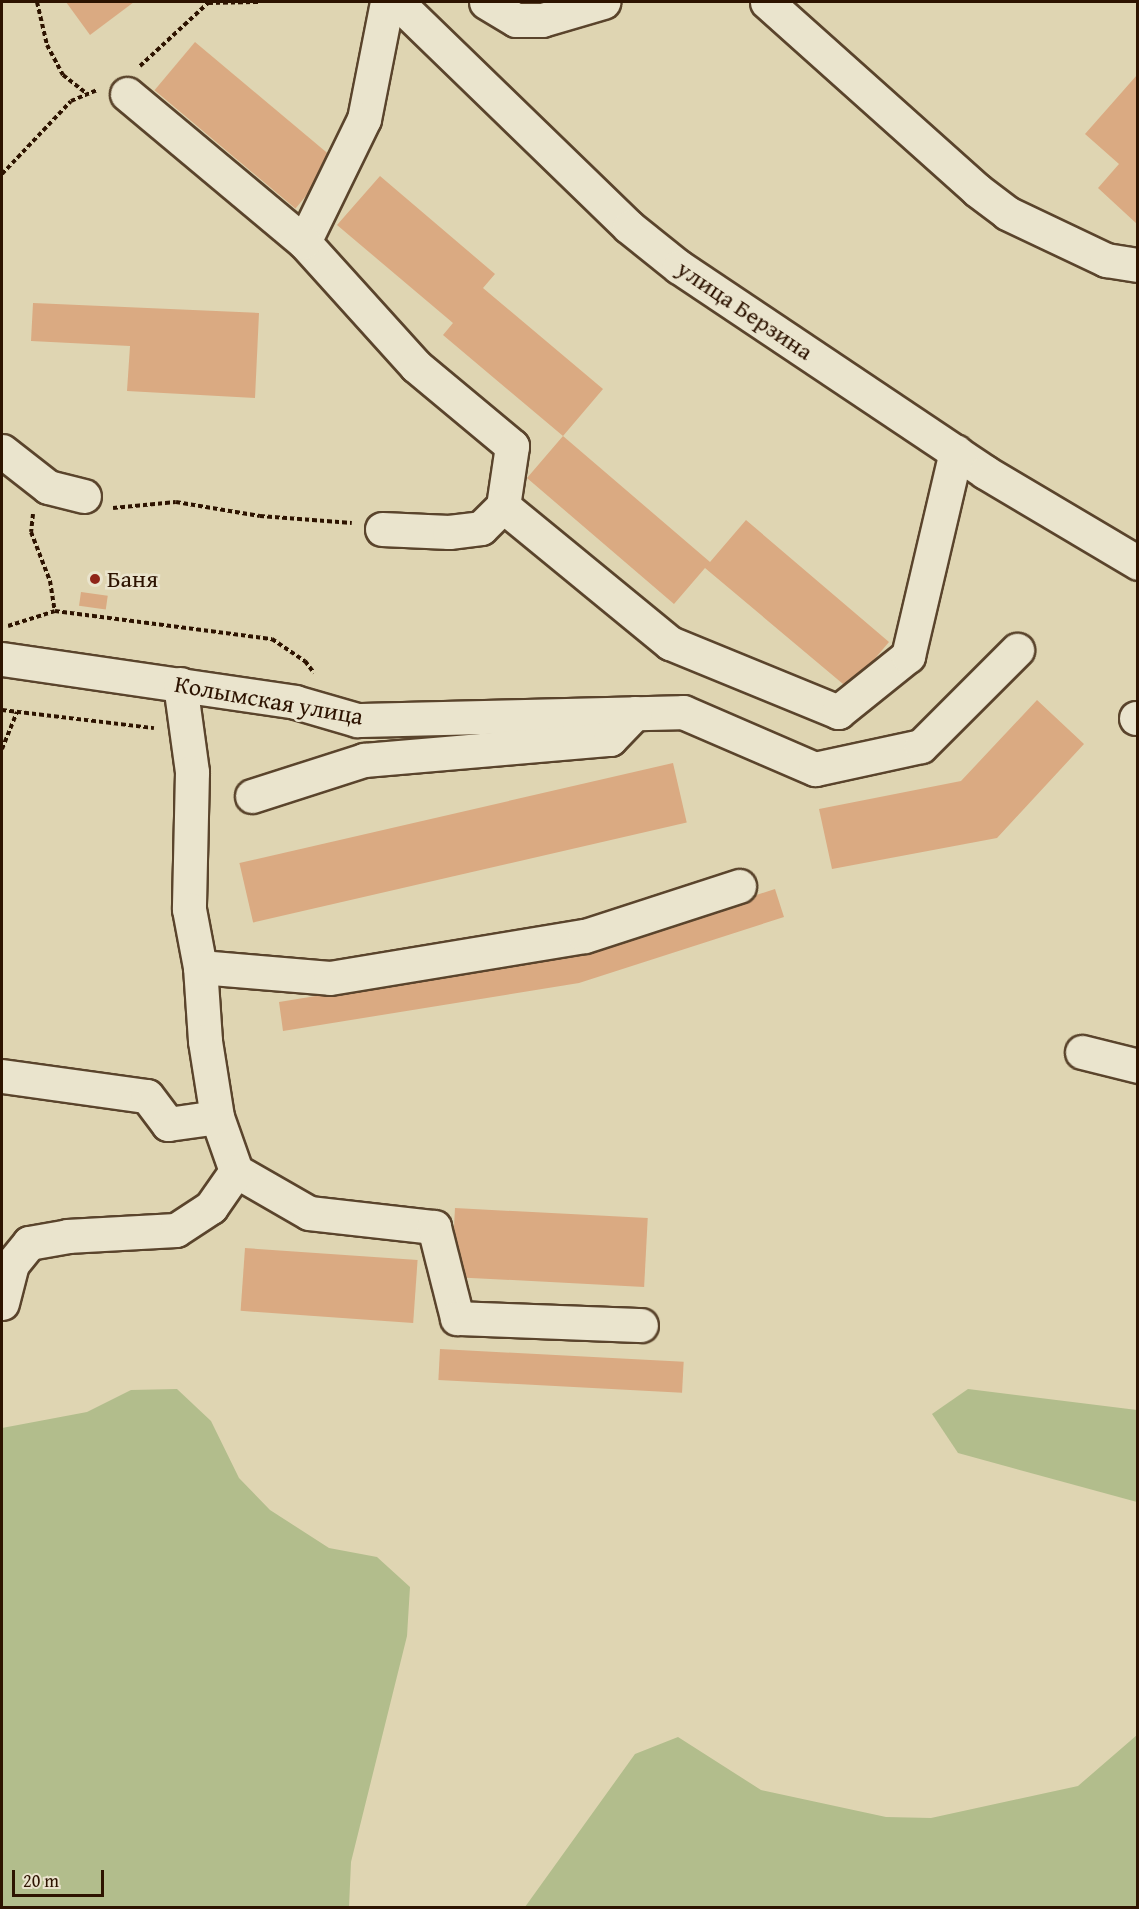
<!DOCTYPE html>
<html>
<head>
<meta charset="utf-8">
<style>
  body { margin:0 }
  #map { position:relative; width:1139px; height:1909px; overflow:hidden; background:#dfd5b2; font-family:"Gentium Book Plus",serif }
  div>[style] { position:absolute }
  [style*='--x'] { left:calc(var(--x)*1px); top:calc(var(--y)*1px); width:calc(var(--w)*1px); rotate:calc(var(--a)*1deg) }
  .green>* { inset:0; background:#b2bd8c }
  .building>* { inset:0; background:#daaa82; transform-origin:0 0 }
  .path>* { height:4px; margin-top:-2px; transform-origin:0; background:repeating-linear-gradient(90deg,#2d1300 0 4.5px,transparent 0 7.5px) }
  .roads { filter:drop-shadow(2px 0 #5a442c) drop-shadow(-2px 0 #5a442c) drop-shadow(0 2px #5a442c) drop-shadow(0 -2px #5a442c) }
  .minor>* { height:33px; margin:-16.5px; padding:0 16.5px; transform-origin:16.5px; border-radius:16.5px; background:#eae4cd }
  .dots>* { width:16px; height:16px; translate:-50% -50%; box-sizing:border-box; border:3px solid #eae4cd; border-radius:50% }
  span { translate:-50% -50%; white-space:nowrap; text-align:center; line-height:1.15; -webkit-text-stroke:5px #eae4cd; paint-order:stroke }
  .street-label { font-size:24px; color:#2d1300 }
  .poi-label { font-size:24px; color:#2d1300 }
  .left { translate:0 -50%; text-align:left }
  .frame { position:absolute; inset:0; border:3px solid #2d1300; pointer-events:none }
  .scale { position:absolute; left:12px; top:1870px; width:92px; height:27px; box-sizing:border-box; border:3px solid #2d1300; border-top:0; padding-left:8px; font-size:18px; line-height:21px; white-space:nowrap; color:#2d1300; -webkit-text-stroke:4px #eae4cd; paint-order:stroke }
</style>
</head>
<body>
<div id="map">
  <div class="green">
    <i style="clip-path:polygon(177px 1389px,211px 1421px,239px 1478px,270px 1510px,329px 1548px,377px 1557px,410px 1587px,407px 1636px,351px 1862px,349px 1907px,2px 1907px,2px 1428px,87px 1412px,131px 1390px)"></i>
    <i style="clip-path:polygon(968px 1389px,1137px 1410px,1137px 1502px,958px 1453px,932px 1414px)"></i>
    <i style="clip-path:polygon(1137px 1735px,1137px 1907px,525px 1907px,635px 1754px,678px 1737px,761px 1790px,886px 1817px,931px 1818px,1078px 1786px)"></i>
  </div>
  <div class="building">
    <i style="clip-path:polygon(66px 2px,134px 2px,90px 35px)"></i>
    <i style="left:195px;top:42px;width:184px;height:63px;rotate:40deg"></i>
    <i style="clip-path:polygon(1137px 75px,1137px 224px,1098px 188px,1119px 164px,1085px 134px)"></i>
    <i style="clip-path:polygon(380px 176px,495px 274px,483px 288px,603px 389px,563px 436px,443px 335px,453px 323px,337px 225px)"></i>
    <i style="clip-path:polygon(33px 303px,259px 313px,255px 398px,127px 391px,130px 346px,31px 341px)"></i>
    <i style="clip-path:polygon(563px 436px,710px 562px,746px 520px,889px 642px,849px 689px,705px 568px,674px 604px,527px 478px)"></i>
    <i style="left:81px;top:592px;width:27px;height:14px;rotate:8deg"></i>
    <i style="clip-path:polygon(1037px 700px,1084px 744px,997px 838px,832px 869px,819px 809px,961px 781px)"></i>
    <i style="left:673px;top:763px;width:61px;height:445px;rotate:77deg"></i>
    <i style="clip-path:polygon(775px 889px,784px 917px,579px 983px,283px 1031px,279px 1002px,574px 954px)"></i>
    <i style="left:455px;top:1208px;width:193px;height:69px;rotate:3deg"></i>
    <i style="left:245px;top:1248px;width:173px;height:63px;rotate:4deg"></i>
    <i style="left:440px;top:1349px;width:244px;height:31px;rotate:3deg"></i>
  </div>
  <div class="path">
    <i style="--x:37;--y:2;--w:44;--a:76.9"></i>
    <i style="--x:47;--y:45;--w:34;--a:62"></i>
    <i style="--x:63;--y:75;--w:31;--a:38"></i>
    <i style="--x:140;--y:66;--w:93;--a:-42.8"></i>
    <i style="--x:208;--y:3;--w:53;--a:-1.1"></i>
    <i style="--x:2;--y:174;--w:100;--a:-46.6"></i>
    <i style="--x:71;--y:101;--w:28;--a:-23"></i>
    <i style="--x:113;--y:508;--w:63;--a:-5.4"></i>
    <i style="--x:176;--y:502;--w:85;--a:9.5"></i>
    <i style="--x:260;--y:516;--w:92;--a:4.4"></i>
    <i style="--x:33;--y:514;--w:18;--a:96"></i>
    <i style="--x:31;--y:532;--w:53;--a:68.8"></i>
    <i style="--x:50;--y:581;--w:30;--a:81"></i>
    <i style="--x:8;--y:626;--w:49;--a:-17.7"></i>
    <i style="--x:55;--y:611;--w:219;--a:7.4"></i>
    <i style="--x:272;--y:639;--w:40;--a:34"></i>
    <i style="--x:305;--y:661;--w:15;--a:53"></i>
    <i style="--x:2;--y:710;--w:153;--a:6.8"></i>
    <i style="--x:2;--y:749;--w:40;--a:-68"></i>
  </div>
  <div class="roads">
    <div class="minor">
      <i style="--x:387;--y:2;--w:119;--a:101.1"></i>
      <i style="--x:364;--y:119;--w:137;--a:116"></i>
      <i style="--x:304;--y:242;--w:167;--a:47.9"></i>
      <i style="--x:416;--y:366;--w:125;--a:39.8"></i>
      <i style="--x:512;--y:446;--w:61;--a:98.5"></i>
      <i style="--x:503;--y:506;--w:216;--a:39.4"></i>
      <i style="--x:670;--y:643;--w:182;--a:22.3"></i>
      <i style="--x:838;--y:712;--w:90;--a:-38.7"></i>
      <i style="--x:908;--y:656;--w:210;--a:-76.8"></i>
      <i style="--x:397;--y:2;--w:323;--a:44.1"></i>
      <i style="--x:629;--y:227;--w:64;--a:38.7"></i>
      <i style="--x:679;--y:267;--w:368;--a:33.8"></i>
      <i style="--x:985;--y:472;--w:178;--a:30.7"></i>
      <i style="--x:486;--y:2;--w:35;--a:31"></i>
      <i style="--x:516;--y:20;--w:26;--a:0"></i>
      <i style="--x:542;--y:20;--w:64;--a:-16.4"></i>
      <i style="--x:767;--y:2;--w:282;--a:41.8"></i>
      <i style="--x:977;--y:190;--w:38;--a:37"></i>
      <i style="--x:1007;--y:213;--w:110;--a:25.4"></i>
      <i style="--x:1106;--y:260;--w:32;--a:9"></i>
      <i style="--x:127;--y:94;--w:231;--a:39.9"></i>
      <i style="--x:2;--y:451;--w:58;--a:38"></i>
      <i style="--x:48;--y:487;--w:37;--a:14"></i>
      <i style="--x:382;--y:529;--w:67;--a:2.6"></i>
      <i style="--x:449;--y:532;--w:32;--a:-7"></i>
      <i style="--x:481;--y:528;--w:31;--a:-45"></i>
      <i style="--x:2;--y:659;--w:296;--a:8.3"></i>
      <i style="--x:295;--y:702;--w:65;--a:16.2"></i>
      <i style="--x:357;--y:720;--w:326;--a:-1.4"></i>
      <i style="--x:683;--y:712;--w:144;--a:23.4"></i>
      <i style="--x:815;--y:769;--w:108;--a:-12.2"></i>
      <i style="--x:921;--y:746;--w:136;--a:-45"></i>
      <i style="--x:180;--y:684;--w:89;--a:82.2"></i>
      <i style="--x:192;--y:772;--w:137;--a:91.3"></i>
      <i style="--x:189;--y:909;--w:59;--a:79.3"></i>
      <i style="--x:200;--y:967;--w:74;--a:86.1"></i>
      <i style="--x:205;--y:1041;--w:77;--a:81"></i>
      <i style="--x:217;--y:1117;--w:57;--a:70.6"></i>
      <i style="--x:236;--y:1171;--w:84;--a:29.9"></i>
      <i style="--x:309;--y:1213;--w:126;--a:6.4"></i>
      <i style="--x:434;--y:1227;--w:94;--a:75.8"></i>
      <i style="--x:457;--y:1318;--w:184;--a:2.2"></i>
      <i style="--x:1136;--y:718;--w:2;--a:0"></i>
      <i style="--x:252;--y:796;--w:118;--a:-17.8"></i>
      <i style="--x:364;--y:760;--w:247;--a:-4.9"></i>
      <i style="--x:610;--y:739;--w:36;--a:-46"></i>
      <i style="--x:200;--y:967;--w:130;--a:4.8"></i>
      <i style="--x:330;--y:978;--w:258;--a:-9.4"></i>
      <i style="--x:585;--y:936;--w:162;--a:-18"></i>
      <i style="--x:1082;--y:1052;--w:58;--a:14"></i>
      <i style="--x:2;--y:1076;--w:146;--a:7.9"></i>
      <i style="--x:147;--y:1096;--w:35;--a:53"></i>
      <i style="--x:168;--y:1124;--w:49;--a:-8.1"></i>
      <i style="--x:2;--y:1303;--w:40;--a:-75.6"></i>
      <i style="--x:12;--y:1264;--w:27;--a:-51"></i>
      <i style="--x:29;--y:1243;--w:39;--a:-10"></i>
      <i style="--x:67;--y:1236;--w:109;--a:-3.2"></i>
      <i style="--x:176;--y:1230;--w:42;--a:-33.3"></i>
      <i style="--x:211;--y:1207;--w:44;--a:-55.2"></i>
    </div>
  </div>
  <div class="dots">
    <i style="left:95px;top:579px;background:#8f2418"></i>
  </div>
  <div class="street-label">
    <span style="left:745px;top:310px;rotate:34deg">улица Берзина</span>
    <span style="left:269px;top:700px;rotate:10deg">Колымская улица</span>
  </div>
  <div class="poi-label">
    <span class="left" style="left:107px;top:579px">Баня</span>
  </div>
  <div class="frame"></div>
  <div class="scale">20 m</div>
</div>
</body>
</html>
